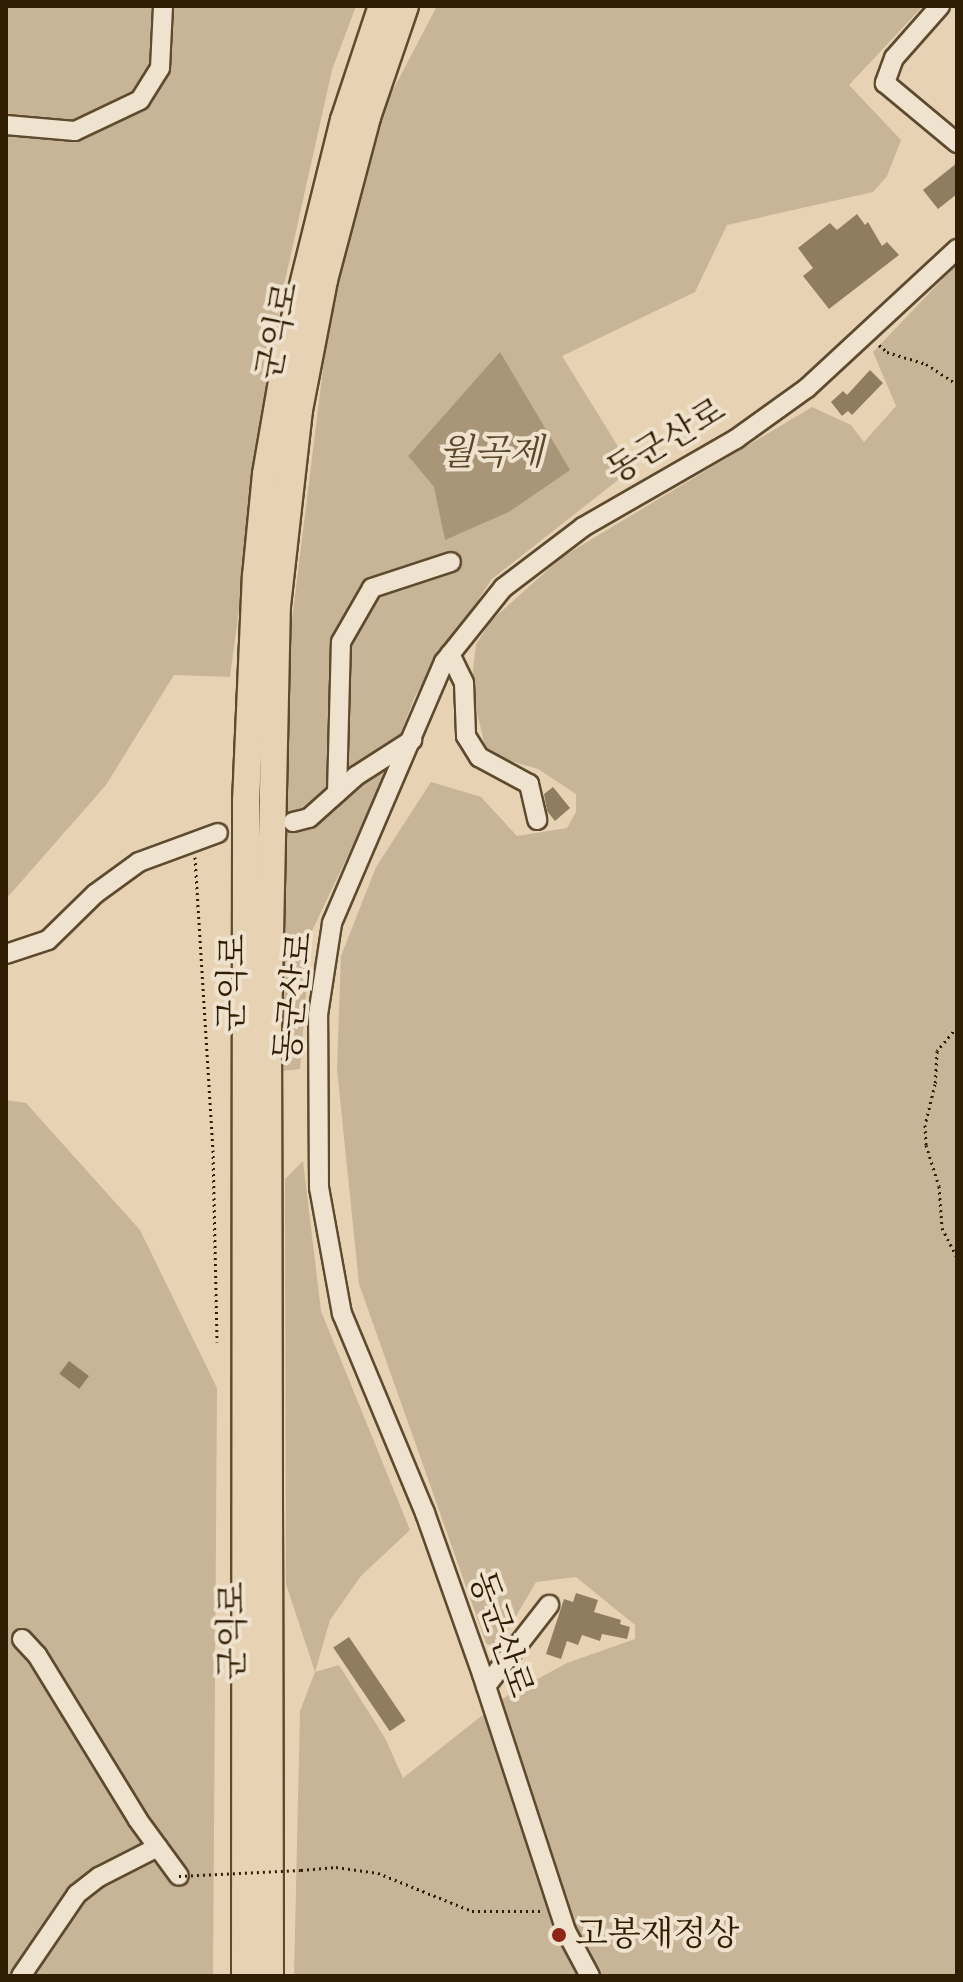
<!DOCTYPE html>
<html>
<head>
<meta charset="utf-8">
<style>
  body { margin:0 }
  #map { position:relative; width:963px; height:1982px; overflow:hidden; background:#e7d3b4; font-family:Cardo,"Noto Serif KR",serif }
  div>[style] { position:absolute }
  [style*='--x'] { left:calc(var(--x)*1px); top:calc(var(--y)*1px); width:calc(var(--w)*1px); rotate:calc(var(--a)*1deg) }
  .green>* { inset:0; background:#c8b496 }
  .water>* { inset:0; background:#a99577 }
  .building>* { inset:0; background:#907c5f; transform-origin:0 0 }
  .path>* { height:3px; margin-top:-1.5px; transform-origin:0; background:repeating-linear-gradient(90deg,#311d02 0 2px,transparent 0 6px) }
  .roads { filter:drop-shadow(2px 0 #5e4a2e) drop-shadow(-2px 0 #5e4a2e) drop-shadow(0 2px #5e4a2e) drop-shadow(0 -2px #5e4a2e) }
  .minor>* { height:18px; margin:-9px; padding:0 9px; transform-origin:9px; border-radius:9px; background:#efe2ce }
  .highway>* { height:26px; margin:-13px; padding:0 13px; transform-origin:13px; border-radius:13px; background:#e7d3b4 }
  .path-bridge>* { height:3px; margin-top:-1.5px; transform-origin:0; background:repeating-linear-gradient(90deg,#311d02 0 2px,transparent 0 6px) }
  .dots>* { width:22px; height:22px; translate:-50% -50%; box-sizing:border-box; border:4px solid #efe2ce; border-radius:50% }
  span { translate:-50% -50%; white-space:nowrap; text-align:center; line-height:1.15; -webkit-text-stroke:8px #efe2ce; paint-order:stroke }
  .street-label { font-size:34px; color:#311d02 }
  .poi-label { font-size:34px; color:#311d02 }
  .left { translate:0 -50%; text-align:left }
  .water-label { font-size:36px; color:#5b472b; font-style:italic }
  .frame { position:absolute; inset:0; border:8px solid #311d02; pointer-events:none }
</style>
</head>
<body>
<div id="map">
  <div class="green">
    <i style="clip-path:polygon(6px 6px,356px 6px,332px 70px,280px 303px,230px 677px,174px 675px,106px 785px,6px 899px)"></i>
    <i style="clip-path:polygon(evenodd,437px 6px,923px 6px,849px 85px,901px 140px,887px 176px,873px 192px,727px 225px,695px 292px,562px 356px,632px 469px,492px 579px,415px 696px,379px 790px,311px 933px,300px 1069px,281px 1071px,284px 813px,291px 628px,339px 239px,383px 109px,437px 6px,500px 353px,569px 470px,509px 512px,446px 539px,434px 487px,408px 456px,500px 353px)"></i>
    <i style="clip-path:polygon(957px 264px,957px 1976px,294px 1976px,300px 1711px,315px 1672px,286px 1584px,285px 1179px,303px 1161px,321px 1311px,410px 1530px,361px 1576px,330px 1620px,315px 1672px,339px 1665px,385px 1738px,403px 1778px,508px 1695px,567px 1663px,635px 1639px,635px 1625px,576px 1577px,536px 1582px,497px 1649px,486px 1643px,359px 1284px,337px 1069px,341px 956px,376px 867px,431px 782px,481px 797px,517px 836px,567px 828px,576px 812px,576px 794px,538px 769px,487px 754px,471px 688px,476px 644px,492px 620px,562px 557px,812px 407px,851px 425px,864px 442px,896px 406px,873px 352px)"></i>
    <i style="clip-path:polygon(6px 1100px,26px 1103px,140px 1230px,217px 1388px,213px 1976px,6px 1976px)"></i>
  </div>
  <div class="water">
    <i style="clip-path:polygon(500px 352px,570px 470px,509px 512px,445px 540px,434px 487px,408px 456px)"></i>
  </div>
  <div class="building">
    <i style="clip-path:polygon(957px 163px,957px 194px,938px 209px,923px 190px)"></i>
    <i style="clip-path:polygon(857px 214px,865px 225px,868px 222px,882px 246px,887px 242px,899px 255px,829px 309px,803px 276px,813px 268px,798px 248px,830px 223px,837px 230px)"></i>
    <i style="clip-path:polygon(870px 370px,883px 383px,852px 415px,848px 411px,842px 416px,831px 402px,843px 391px,847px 395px)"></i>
    <i style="clip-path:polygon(553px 787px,570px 808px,555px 821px,547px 811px,544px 794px)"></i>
    <i style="left:69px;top:1361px;width:25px;height:16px;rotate:37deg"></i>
    <i style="clip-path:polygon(576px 1593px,598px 1600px,594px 1612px,621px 1620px,620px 1624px,630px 1627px,627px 1639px,602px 1634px,600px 1641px,582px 1635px,578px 1645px,567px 1641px,561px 1659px,546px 1654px,564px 1599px,573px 1602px)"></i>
    <i style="left:349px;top:1637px;width:101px;height:19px;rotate:56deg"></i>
  </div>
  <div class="path">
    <i style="--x:879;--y:345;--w:11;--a:41"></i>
    <i style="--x:887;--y:352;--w:41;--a:17.1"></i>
    <i style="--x:926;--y:364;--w:37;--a:33"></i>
    <i style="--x:195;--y:857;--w:294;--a:86.5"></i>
    <i style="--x:213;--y:1150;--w:192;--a:88.8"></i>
    <i style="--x:957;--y:1027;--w:31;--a:130"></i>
    <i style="--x:937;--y:1051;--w:33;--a:93"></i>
    <i style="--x:935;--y:1084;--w:42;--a:103.7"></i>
    <i style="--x:925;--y:1125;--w:20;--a:87"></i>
    <i style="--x:926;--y:1145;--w:43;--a:72.4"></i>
    <i style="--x:939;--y:1186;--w:42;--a:85.9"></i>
    <i style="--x:942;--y:1228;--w:34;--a:63"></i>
    <i style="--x:301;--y:1870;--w:35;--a:-5"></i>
    <i style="--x:336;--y:1867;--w:42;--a:8.1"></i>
    <i style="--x:378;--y:1873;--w:101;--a:22"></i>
    <i style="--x:472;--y:1911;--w:72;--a:0"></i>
  </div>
  <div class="roads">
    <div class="minor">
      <i style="--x:940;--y:6;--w:69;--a:131.5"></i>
      <i style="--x:894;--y:58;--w:27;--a:110"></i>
      <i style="--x:885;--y:83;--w:94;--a:39.8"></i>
      <i style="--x:6;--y:125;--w:69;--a:5"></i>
      <i style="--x:75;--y:131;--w:72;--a:-25.5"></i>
      <i style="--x:140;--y:100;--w:38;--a:-58"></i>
      <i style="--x:160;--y:68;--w:62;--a:-87.2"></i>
      <i style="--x:450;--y:654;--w:32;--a:64"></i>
      <i style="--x:464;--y:683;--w:53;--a:87.8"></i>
      <i style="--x:466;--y:736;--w:25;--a:58"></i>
      <i style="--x:479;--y:757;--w:57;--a:28.4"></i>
      <i style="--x:529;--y:784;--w:37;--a:77"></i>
      <i style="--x:337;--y:793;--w:151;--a:-88.5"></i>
      <i style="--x:341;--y:642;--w:62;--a:-60.1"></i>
      <i style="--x:372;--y:588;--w:83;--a:-18.2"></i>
      <i style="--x:293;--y:822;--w:16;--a:-14"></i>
      <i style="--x:309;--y:818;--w:63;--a:-41.8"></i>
      <i style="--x:356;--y:776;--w:67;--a:-32.7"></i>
      <i style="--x:6;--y:954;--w:44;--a:-18.4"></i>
      <i style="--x:48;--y:940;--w:66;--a:-44.4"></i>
      <i style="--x:95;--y:894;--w:54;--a:-36"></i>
      <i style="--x:139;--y:862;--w:84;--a:-20.2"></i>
      <i style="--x:22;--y:1639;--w:22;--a:47"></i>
      <i style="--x:37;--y:1655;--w:193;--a:58.5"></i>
      <i style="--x:138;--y:1820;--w:69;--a:53.8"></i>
      <i style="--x:486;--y:1686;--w:103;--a:-52.1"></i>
      <i style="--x:21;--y:1976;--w:99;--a:-55.7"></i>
      <i style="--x:77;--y:1894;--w:28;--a:-38"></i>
      <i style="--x:99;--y:1877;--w:66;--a:-27"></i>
      <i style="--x:590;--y:1976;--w:51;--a:-118.1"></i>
      <i style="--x:566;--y:1931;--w:270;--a:-108.1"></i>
      <i style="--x:482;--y:1674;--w:171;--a:-109.5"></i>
      <i style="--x:425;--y:1513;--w:216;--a:-112.6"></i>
      <i style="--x:342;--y:1314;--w:128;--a:-100.3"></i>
      <i style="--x:319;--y:1188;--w:173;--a:-90.3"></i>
      <i style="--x:318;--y:1015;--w:93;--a:-81.3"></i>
      <i style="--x:332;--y:923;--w:284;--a:-66.8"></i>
      <i style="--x:444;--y:662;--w:95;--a:-51.4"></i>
      <i style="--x:503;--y:588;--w:101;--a:-37.3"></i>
      <i style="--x:583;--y:527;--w:177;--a:-29.9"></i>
      <i style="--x:736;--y:439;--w:87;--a:-35.7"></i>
      <i style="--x:807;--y:388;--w:205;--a:-42.8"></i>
    </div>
    <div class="highway">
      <i style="--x:245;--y:1976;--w:1174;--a:-89.95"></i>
      <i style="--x:246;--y:802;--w:226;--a:-87.5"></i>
      <i style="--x:256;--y:576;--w:102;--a:-84.4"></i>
      <i style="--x:266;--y:474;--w:130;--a:-80.2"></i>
      <i style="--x:288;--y:346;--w:233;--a:-76.1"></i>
      <i style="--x:344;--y:120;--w:120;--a:-71.6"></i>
      <i style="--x:270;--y:1976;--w:946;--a:-90.12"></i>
      <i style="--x:268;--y:1030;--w:424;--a:-88.8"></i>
      <i style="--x:277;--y:606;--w:197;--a:-83.6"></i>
      <i style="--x:299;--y:410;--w:132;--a:-79.1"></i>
      <i style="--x:324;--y:280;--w:169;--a:-75.2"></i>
      <i style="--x:367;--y:117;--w:117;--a:-71.1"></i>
    </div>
  </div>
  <div class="path-bridge">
    <i style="--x:179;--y:1876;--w:122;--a:-2.8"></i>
  </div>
  <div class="dots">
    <i style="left:559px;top:1935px;background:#8f2418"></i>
  </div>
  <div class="street-label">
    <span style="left:278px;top:331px;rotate:-79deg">군익로</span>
    <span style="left:666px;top:441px;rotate:-31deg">동군산로</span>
    <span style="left:233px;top:983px;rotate:-89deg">군익로</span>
    <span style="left:294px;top:997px;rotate:-84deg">동군산로</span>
    <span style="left:233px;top:1631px;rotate:-90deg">군익로</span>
    <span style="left:501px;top:1634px;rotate:71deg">동군산로</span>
  </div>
  <div class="poi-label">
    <span class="left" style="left:575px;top:1935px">고봉재정상</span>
  </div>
  <div class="water-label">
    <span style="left:491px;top:453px">월곡제</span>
  </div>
  <div class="frame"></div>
</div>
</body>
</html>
